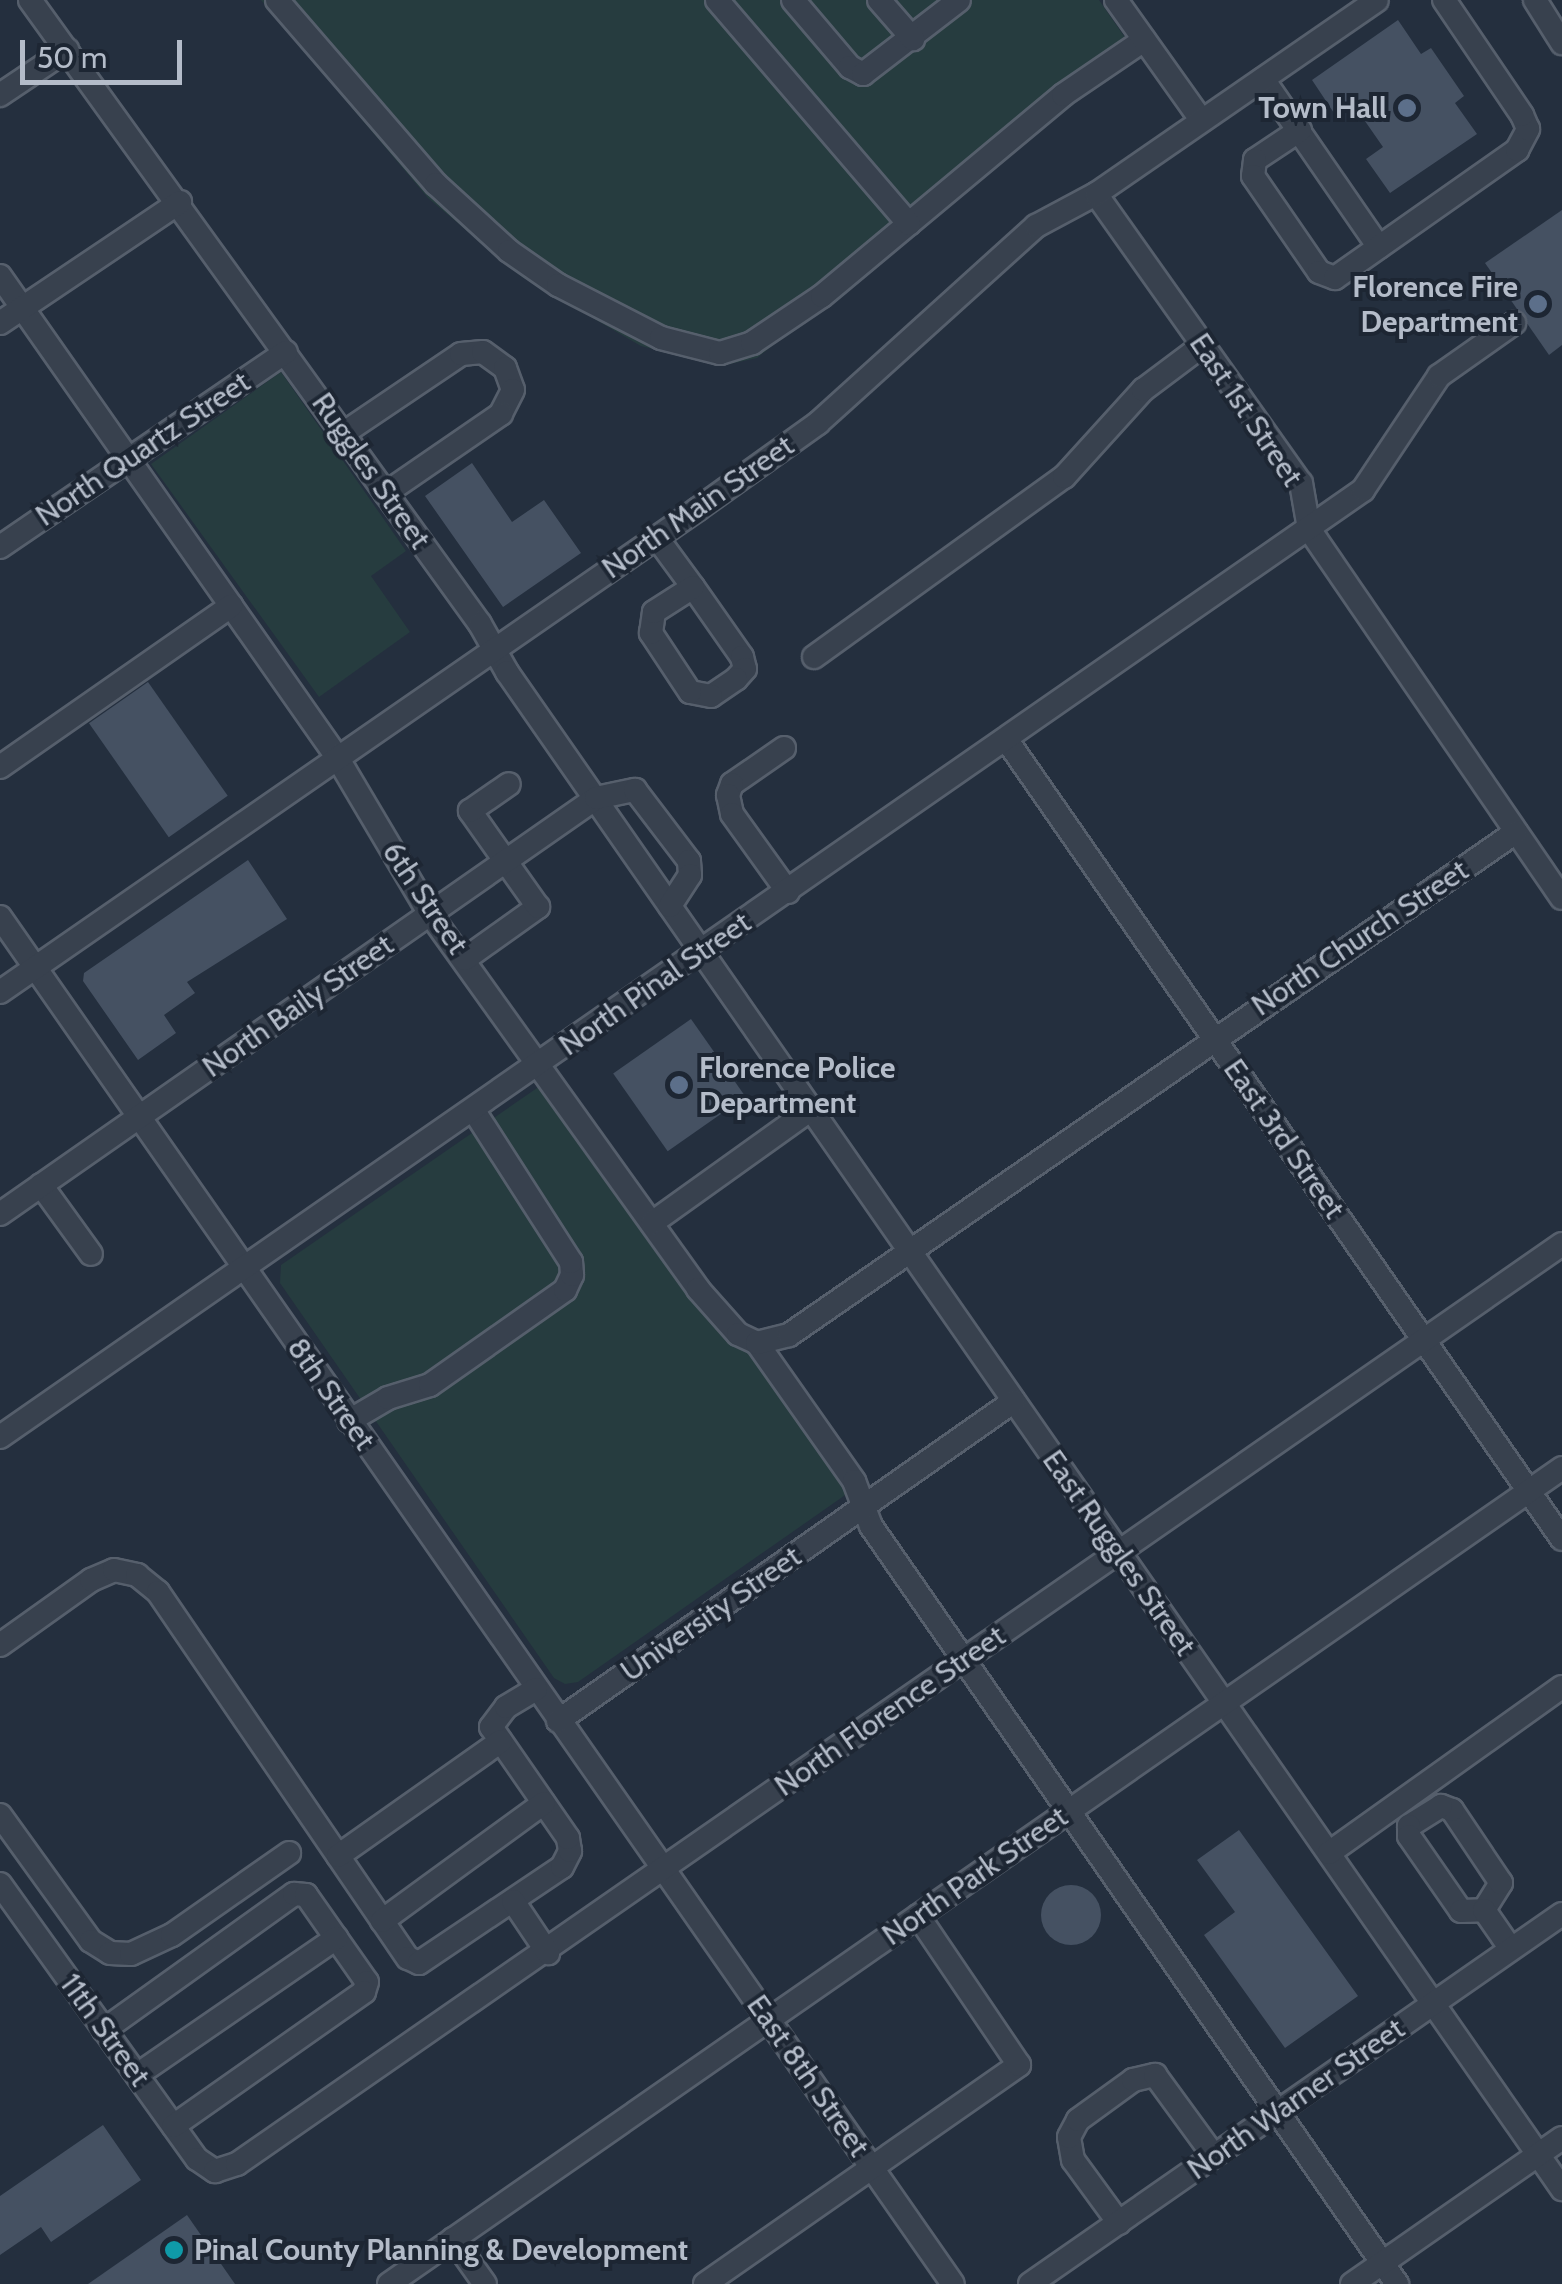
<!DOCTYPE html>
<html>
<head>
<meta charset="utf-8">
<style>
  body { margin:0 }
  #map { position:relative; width:1562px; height:2284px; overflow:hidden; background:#242f3e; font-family:Cabin,sans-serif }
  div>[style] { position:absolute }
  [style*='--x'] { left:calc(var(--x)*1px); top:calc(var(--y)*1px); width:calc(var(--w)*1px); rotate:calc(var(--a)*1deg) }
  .green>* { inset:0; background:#263c3f }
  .building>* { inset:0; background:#455162; transform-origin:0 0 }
  .round { border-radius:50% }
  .roads { filter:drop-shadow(2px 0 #565f6c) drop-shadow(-2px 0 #565f6c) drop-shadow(0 2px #565f6c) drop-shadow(0 -2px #565f6c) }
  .minor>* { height:22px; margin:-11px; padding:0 11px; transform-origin:11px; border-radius:11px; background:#38414e }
  .dots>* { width:28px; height:28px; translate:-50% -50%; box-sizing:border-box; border:5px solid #1d2633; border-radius:50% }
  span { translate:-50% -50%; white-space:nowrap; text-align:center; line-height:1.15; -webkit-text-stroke:8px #1d2633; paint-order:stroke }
  .poi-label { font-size:30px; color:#b4bcc9; font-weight:700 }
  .right { translate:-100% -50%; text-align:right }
  .left { translate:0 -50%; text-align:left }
  .street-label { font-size:30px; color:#b4bcc9 }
  .scale { position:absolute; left:20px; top:40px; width:162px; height:45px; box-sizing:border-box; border:5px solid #b4bcc9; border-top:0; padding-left:12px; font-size:30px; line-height:35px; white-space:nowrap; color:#b4bcc9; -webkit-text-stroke:8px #1d2633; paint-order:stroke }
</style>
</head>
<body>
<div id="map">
  <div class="green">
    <i style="clip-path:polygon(261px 0,1099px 0,1135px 52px,757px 358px,721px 366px,641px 346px,522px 277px,428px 198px)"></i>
    <i style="clip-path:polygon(281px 372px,406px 551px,371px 576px,410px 632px,319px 697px,151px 464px)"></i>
    <i style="clip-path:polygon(540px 1086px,749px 1350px,851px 1491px,578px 1682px,565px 1684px,554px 1678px,280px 1283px,281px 1265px)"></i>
  </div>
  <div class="building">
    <i style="clip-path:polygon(1398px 20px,1421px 54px,1431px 48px,1464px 96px,1455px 103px,1477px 134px,1390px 193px,1366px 159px,1383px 147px,1351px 101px,1334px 113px,1312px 80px)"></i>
    <i style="clip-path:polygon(1562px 210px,1562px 345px,1549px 355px,1485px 263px)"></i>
    <i style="clip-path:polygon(472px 463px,512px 522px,544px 500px,581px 553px,503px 607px,425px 496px)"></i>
    <i style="left:148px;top:682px;width:139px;height:72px;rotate:55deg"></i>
    <i style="clip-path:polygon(248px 860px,287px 919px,187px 982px,195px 993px,164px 1015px,176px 1033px,138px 1060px,83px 981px,84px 973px)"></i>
    <i style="left:691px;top:1019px;width:95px;height:95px;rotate:55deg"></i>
    <i style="clip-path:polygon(1239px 1830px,1358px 1996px,1285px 2048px,1204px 1935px,1235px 1912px,1197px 1860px)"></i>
    <i class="round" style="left:1041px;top:1885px;width:60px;height:60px"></i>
    <i style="clip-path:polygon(103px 2125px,141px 2180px,51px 2242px,41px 2227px,0 2255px,0 2196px)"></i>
    <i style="clip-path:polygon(187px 2215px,235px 2284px,88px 2284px)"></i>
  </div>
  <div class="roads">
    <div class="minor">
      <i style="--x:30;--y:0;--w:769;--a:54.2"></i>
      <i style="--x:480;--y:624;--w:55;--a:60.6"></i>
      <i style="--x:507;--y:672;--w:1848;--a:55.18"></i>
      <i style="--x:277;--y:0;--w:243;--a:49.2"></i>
      <i style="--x:436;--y:184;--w:99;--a:42.5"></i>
      <i style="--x:509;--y:251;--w:60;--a:34.8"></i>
      <i style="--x:558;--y:285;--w:116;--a:27.2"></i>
      <i style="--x:661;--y:338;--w:61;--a:14.3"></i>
      <i style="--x:720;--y:353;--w:34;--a:-17"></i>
      <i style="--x:752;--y:343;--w:84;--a:-33.9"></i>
      <i style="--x:822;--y:296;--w:314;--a:-39.8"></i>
      <i style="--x:1063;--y:95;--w:98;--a:-34.2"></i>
      <i style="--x:717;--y:0;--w:295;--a:49.4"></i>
      <i style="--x:793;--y:0;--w:88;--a:49.6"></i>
      <i style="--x:850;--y:67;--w:15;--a:28"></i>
      <i style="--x:863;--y:74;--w:121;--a:-37.6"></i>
      <i style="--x:879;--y:0;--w:52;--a:48.9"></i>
      <i style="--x:1116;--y:0;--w:148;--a:54.6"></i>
      <i style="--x:1535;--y:0;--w:51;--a:57.9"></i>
      <i style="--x:1263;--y:79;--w:204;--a:55.4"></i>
      <i style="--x:0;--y:95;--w:81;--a:-33.9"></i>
      <i style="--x:1300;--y:130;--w:54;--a:146.3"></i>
      <i style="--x:1255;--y:160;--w:16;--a:97"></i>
      <i style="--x:1253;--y:176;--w:116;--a:55.5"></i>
      <i style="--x:1319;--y:272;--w:17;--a:21"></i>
      <i style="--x:1335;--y:278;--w:223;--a:-35.1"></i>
      <i style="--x:1517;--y:150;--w:24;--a:-62"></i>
      <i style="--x:1528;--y:129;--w:15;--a:-113"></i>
      <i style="--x:1522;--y:115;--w:139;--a:-124.1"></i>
      <i style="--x:1096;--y:194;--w:354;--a:54.7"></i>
      <i style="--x:1301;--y:483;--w:47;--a:80.1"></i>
      <i style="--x:1309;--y:529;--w:447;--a:55.6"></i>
      <i style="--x:0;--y:276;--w:587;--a:54.98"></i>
      <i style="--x:337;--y:757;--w:182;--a:59.4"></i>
      <i style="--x:430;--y:914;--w:461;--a:54.4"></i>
      <i style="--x:698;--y:1289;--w:60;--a:48.4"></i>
      <i style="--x:738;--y:1334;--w:21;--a:25"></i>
      <i style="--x:757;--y:1343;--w:169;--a:54.9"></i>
      <i style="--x:854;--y:1481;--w:48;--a:69.3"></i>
      <i style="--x:871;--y:1526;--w:923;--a:55.24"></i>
      <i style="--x:0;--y:323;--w:217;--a:-33.9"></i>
      <i style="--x:344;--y:433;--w:141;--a:-34"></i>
      <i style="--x:461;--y:354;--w:22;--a:-5"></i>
      <i style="--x:483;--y:352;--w:27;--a:36"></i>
      <i style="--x:505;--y:368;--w:23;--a:70"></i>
      <i style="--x:513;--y:390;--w:27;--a:117"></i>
      <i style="--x:501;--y:414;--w:140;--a:145.5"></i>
      <i style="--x:657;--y:538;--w:61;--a:53.7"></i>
      <i style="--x:693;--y:587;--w:85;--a:55"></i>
      <i style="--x:742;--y:657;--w:12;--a:76"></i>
      <i style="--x:745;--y:669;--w:13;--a:132"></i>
      <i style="--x:736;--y:679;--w:30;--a:146"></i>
      <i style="--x:711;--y:696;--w:21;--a:-169"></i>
      <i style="--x:690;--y:692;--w:71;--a:-123.5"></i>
      <i style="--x:651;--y:633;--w:21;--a:-82"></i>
      <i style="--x:654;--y:612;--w:46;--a:-32.7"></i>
      <i style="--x:0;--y:547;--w:346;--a:-34.3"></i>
      <i style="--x:814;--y:657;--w:308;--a:-35.8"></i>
      <i style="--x:1064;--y:477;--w:118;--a:-47.8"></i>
      <i style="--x:1143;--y:390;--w:75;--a:-36.9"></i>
      <i style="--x:1006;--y:739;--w:974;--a:55.2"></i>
      <i style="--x:784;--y:748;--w:63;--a:145.3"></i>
      <i style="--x:732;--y:784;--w:12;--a:110"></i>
      <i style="--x:728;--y:795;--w:19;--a:78"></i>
      <i style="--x:732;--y:814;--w:96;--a:54.3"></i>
      <i style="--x:0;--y:767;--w:282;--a:-34.9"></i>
      <i style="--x:0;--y:917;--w:1666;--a:55.12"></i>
      <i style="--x:465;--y:959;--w:90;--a:-35.5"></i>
      <i style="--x:538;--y:907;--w:118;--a:-125.3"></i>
      <i style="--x:470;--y:811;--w:47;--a:-34.7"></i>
      <i style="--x:0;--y:992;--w:849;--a:-34.68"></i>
      <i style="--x:698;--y:509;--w:148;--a:-35.6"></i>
      <i style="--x:818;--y:423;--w:294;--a:-42.1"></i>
      <i style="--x:1036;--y:226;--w:68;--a:-28.1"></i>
      <i style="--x:1096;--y:194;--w:341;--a:-34.6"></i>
      <i style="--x:41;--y:1185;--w:85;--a:54.1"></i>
      <i style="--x:0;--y:1214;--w:727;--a:-34.91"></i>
      <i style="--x:596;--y:798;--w:40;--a:-12"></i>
      <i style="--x:635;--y:790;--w:89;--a:52.7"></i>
      <i style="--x:689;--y:861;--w:14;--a:86"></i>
      <i style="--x:690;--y:875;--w:37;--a:123"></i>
      <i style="--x:652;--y:1223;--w:196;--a:-35.6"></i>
      <i style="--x:757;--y:1343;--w:33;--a:-14"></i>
      <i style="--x:789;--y:1335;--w:884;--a:-34.68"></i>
      <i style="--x:349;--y:1421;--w:45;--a:-30.5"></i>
      <i style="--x:388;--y:1398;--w:44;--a:-17.2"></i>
      <i style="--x:430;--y:1385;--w:165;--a:-35.1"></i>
      <i style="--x:565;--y:1290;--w:17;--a:-65"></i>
      <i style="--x:572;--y:1275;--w:13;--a:-94"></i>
      <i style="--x:571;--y:1262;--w:179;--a:-122.7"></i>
      <i style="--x:0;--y:1437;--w:1660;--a:-34.79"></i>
      <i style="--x:1363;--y:490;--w:137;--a:-56.3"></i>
      <i style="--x:1439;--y:376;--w:92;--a:-35.2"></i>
      <i style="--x:0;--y:1645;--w:112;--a:-35.5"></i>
      <i style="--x:91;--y:1580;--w:25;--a:-23"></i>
      <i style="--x:114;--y:1570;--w:24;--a:12"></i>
      <i style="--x:137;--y:1575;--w:27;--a:39"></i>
      <i style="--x:158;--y:1592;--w:443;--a:55.7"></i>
      <i style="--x:408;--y:1958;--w:12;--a:24"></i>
      <i style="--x:419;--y:1963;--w:172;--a:-33.9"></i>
      <i style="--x:562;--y:1867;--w:18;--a:-63"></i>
      <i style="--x:570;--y:1851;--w:13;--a:-99"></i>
      <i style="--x:568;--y:1838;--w:135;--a:-124.7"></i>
      <i style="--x:491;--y:1727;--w:25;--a:-53"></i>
      <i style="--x:506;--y:1707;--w:35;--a:-31"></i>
      <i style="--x:558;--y:1721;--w:557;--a:-35.06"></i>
      <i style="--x:0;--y:1815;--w:155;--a:54.2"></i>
      <i style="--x:91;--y:1941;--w:22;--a:32"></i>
      <i style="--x:110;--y:1953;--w:21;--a:3"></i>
      <i style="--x:131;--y:1954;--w:45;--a:-24.9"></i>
      <i style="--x:172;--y:1935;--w:143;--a:-35"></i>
      <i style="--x:1329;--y:1853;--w:286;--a:-35.5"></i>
      <i style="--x:338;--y:1856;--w:199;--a:-35.2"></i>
      <i style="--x:0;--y:1884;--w:338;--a:54.4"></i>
      <i style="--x:197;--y:2159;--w:22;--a:34"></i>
      <i style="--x:215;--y:2171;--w:23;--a:-18"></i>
      <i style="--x:237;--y:2164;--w:1613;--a:-34.77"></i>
      <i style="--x:513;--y:1901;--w:63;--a:56.1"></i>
      <i style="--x:1484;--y:1910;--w:32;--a:-58"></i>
      <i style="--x:1501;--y:1883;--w:88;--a:-123.9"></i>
      <i style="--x:1452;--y:1810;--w:12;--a:-160"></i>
      <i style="--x:1441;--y:1806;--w:38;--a:148"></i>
      <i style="--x:1409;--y:1826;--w:10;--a:90"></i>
      <i style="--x:1409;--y:1836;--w:91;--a:55.3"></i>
      <i style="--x:1461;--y:1911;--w:23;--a:-2"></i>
      <i style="--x:1484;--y:1910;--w:47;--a:55.3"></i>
      <i style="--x:382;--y:1921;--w:200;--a:-36.1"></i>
      <i style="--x:104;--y:2030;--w:234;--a:-35.6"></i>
      <i style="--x:294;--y:1894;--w:12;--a:5"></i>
      <i style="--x:306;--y:1895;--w:106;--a:55"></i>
      <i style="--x:367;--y:1982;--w:10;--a:107"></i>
      <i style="--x:364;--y:1992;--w:233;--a:144.9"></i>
      <i style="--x:137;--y:2075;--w:242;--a:-34.5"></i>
      <i style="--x:1119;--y:2223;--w:78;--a:-126.1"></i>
      <i style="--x:1073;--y:2160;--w:23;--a:-100"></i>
      <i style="--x:1069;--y:2137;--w:19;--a:-62"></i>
      <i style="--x:1078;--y:2120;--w:68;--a:-36"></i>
      <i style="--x:1133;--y:2080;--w:23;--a:-13"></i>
      <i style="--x:1155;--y:2075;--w:100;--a:53.9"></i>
      <i style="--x:453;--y:2239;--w:55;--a:54.6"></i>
      <i style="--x:389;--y:2284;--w:1429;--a:-34.82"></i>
      <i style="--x:705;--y:2284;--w:383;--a:-34.9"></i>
      <i style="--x:1019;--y:2065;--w:180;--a:-124.1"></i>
      <i style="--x:1030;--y:2284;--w:648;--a:-34.82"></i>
      <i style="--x:1352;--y:2284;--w:256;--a:-34.8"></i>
    </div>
  </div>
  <div class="dots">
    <i style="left:1407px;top:108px;background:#5c6f8a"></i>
    <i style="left:1538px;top:304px;background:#5c6f8a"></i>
    <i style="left:679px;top:1085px;background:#5c6f8a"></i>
    <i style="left:174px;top:2250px;background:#0f9aa8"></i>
  </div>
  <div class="poi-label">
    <span class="right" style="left:1387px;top:108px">Town Hall</span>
    <span class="right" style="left:1518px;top:304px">Florence Fire<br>Department</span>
    <span class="left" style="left:699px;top:1085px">Florence Police<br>Department</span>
    <span class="left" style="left:194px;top:2250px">Pinal County Planning &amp; Development</span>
  </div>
  <div class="street-label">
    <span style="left:1246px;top:410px;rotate:56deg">East 1st Street</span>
    <span style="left:143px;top:449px;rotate:-34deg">North Quartz Street</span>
    <span style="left:371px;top:471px;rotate:55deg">Ruggles Street</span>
    <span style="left:698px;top:507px;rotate:-35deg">North Main Street</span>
    <span style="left:425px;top:898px;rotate:56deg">6th Street</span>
    <span style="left:1360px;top:938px;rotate:-34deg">North Church Street</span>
    <span style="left:655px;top:984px;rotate:-35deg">North Pinal Street</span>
    <span style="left:298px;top:1006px;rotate:-35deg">North Baily Street</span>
    <span style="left:1284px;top:1139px;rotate:55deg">East 3rd Street</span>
    <span style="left:331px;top:1394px;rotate:55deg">8th Street</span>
    <span style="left:1119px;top:1553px;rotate:55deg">East Ruggles Street</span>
    <span style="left:711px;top:1614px;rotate:-35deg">University Street</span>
    <span style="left:890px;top:1711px;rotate:-35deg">North Florence Street</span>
    <span style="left:975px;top:1876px;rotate:-35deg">North Park Street</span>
    <span style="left:105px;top:2030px;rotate:54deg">11th Street</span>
    <span style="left:808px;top:2076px;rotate:55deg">East 8th Street</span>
    <span style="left:1296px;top:2099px;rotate:-35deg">North Warner Street</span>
  </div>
  <div class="scale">50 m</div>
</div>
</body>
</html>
